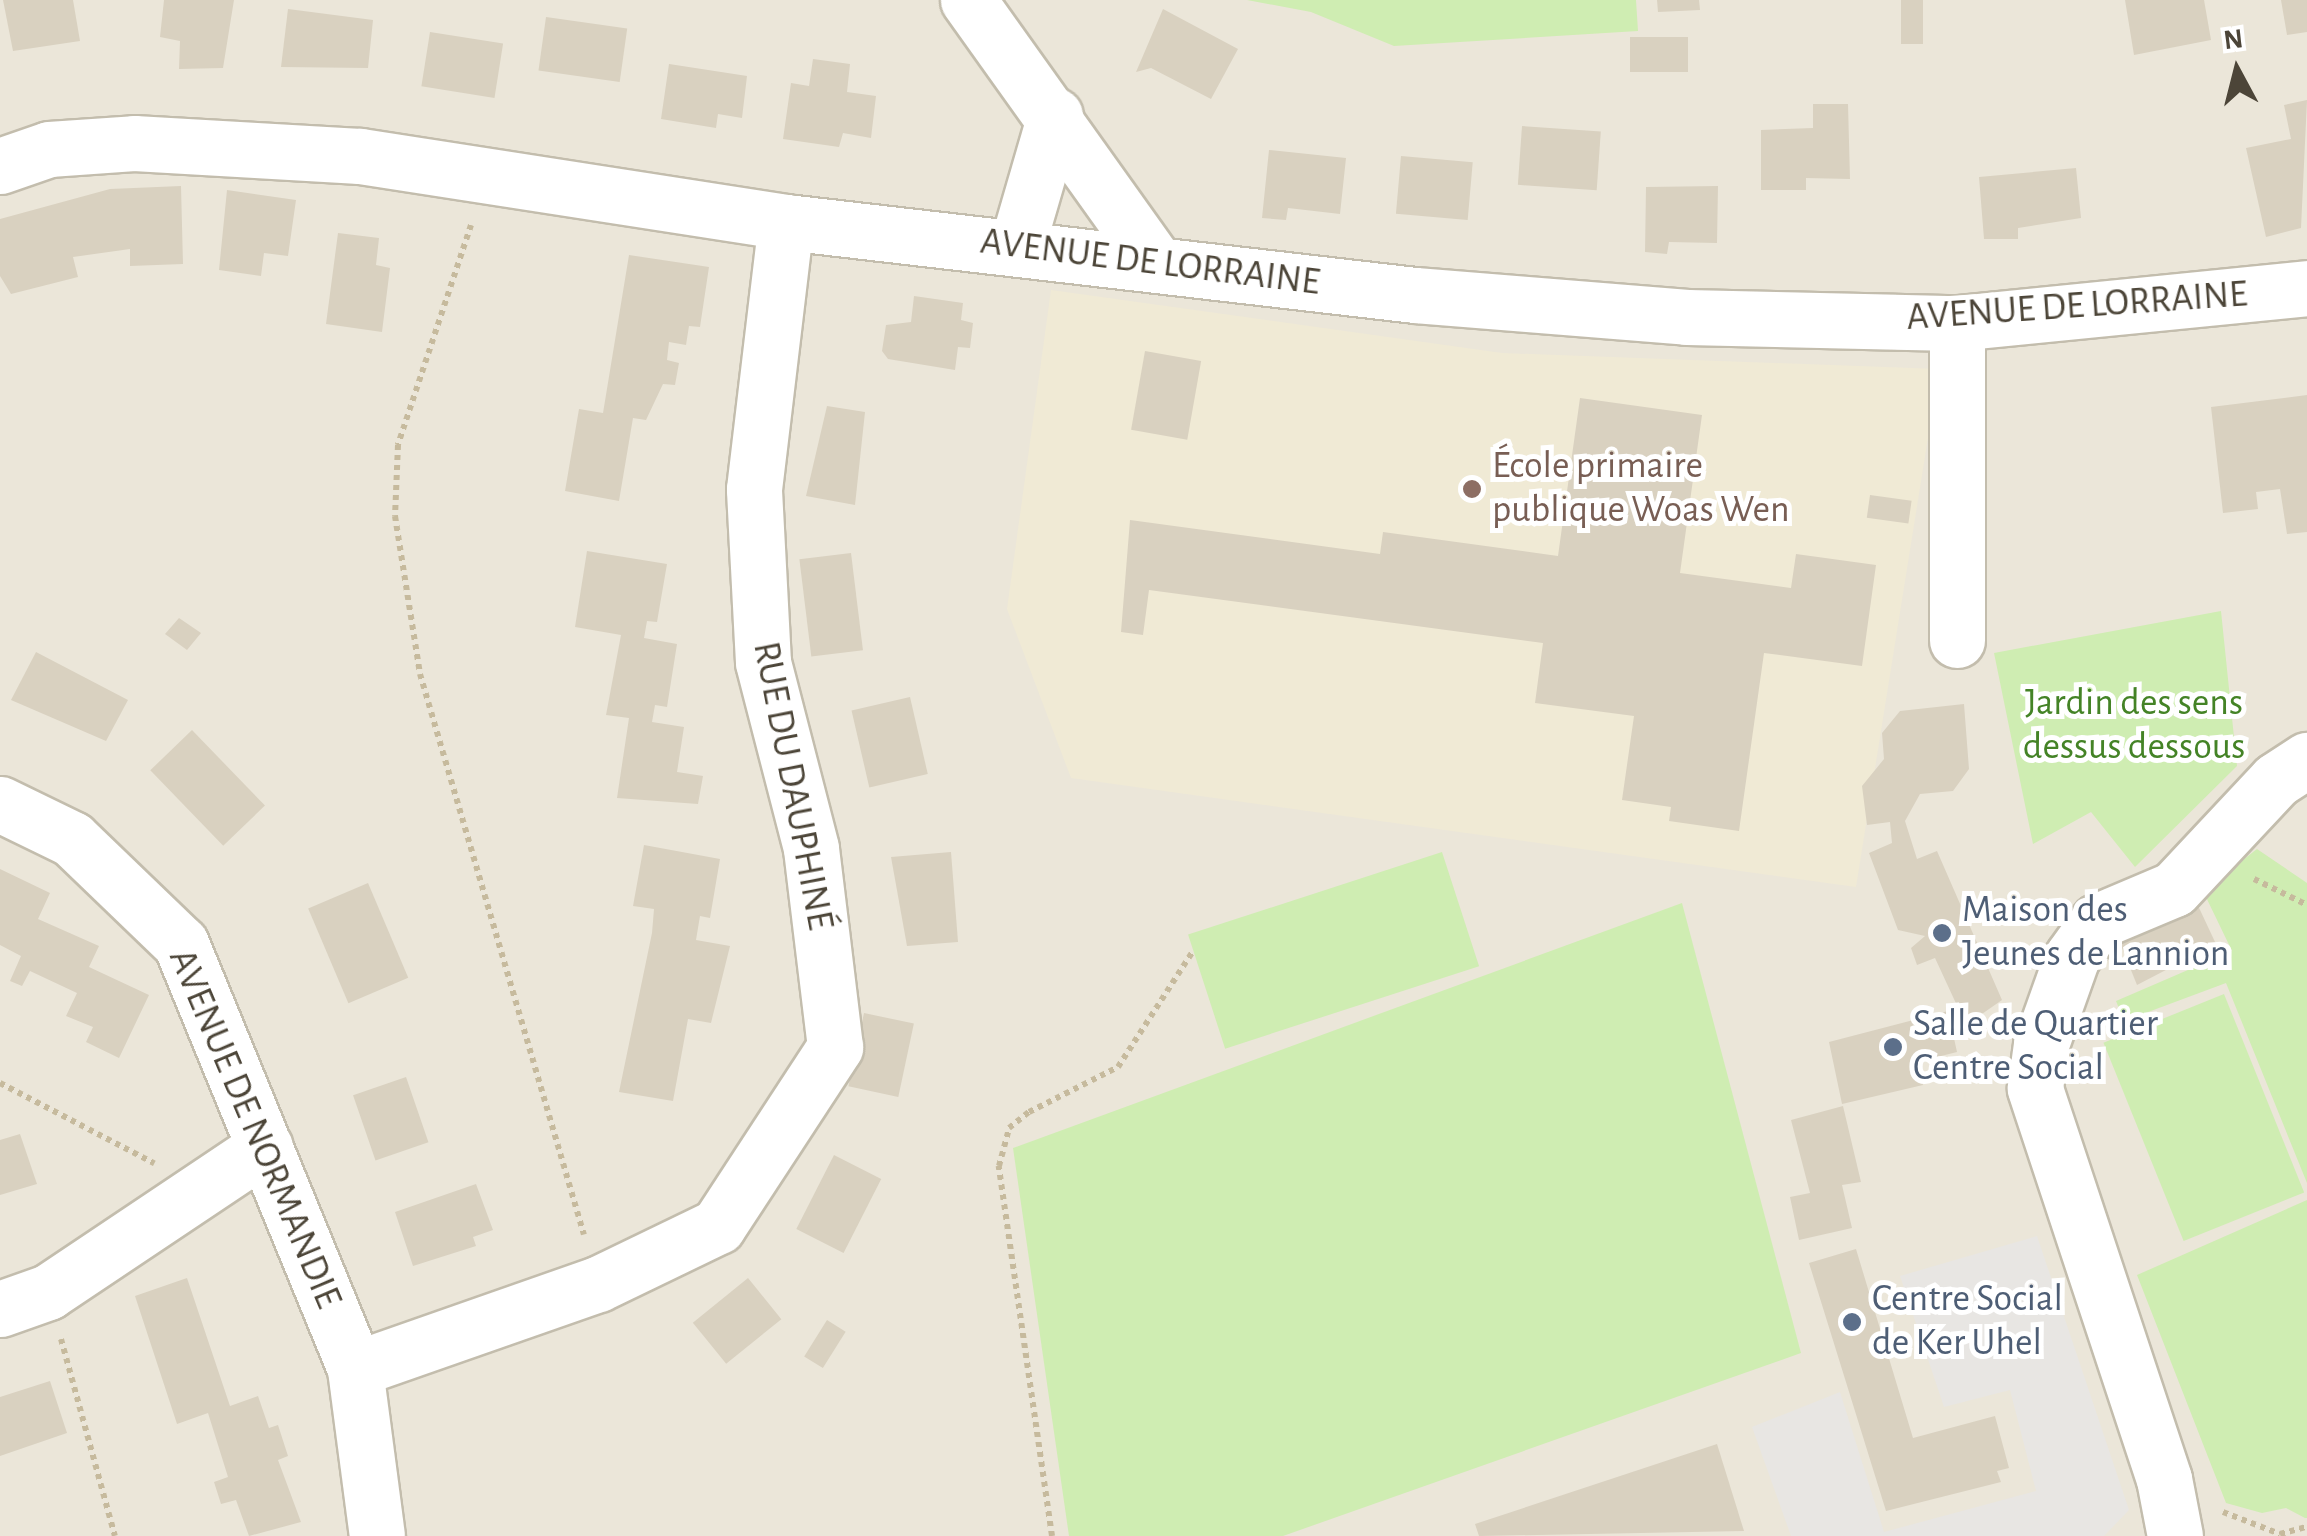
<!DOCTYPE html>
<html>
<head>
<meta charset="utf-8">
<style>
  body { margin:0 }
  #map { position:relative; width:2307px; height:1536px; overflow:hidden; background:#f7f4eb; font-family:"Alegreya Sans",sans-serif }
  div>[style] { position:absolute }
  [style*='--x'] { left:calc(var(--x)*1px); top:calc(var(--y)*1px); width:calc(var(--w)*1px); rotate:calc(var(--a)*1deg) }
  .residential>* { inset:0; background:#ebe6d9; transform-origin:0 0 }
  .education>* { inset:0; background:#f0ead5 }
  .green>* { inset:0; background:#cfedb2; transform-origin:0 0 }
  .parking>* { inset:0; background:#e8e6e3 }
  .building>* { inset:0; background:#d9d1c0; transform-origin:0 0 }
  .path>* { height:6px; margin-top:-3px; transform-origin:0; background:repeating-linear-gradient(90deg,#c6ba9d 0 5px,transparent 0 10px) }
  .roads { filter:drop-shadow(2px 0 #c3bdad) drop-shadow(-2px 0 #c3bdad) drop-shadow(0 2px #c3bdad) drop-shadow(0 -2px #c3bdad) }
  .minor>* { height:55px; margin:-27.5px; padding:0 27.5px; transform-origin:27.5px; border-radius:27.5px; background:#fff }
  .dots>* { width:28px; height:28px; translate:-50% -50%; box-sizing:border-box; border:5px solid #fff; border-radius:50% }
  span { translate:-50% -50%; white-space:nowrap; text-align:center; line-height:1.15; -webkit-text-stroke:10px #fff; paint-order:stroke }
  .street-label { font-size:38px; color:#4c4538 }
  .education-label { font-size:38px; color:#785e54 }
  .left { translate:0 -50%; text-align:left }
  .park-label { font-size:38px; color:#448326 }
  .service-label { font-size:38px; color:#4e5e75 }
  .north { position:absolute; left:2187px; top:20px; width:100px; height:100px; -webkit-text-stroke:8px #fff; paint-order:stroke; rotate:353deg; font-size:28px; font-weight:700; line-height:40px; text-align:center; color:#4c4538 }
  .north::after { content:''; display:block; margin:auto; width:35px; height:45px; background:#4c4538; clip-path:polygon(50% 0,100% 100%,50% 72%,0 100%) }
</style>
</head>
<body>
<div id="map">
  <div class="residential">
    <i style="left:0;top:0;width:2307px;height:1536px"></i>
  </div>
  <div class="education">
    <i style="clip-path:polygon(1051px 290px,1502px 353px,1939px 369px,1856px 887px,1071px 778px,1007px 609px)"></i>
  </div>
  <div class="green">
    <i style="clip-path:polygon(1247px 0,1636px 0,1638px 31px,1394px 46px,1311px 12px)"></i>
    <i style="clip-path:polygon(2221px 611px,2237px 766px,2135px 867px,2091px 812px,2033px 844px,1994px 653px)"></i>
    <i style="clip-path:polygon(2257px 849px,2307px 883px,2307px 1183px,2226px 983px,2124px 1021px,2116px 1001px,2232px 951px,2203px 891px)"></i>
    <i style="left:1442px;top:852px;width:120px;height:267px;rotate:72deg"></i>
    <i style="clip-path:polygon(1682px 903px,1801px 1353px,1283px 1536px,1069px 1536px,1013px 1148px)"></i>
    <i style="left:2224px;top:994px;width:214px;height:130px;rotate:68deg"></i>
    <i style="clip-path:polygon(2307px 1200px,2307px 1518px,2305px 1518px,2286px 1508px,2262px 1513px,2226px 1503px,2137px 1275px)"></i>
  </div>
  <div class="parking">
    <i style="clip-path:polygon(2037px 1236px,2129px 1510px,2104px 1536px,1791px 1536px,1752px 1427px,1840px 1392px,1884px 1532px,2036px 1491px,2010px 1390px,1944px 1407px,1900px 1276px)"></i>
  </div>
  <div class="building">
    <i style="clip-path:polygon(3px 0,73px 0,80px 41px,13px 51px)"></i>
    <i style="clip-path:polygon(164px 0,234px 0,223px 68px,179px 69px,180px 41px,160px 37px)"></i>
    <i style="clip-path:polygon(1657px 0,1699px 0,1700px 10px,1658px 12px)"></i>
    <i style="left:1901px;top:0;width:22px;height:44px"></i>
    <i style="clip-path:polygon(2125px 0,2204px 0,2211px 40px,2134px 55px)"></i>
    <i style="clip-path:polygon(2281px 0,2307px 0,2307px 32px,2287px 35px)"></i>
    <i style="clip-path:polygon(288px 9px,373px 20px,368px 68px,281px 67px)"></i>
    <i style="clip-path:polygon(1163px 9px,1238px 49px,1211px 99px,1151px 68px,1136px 72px)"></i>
    <i style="left:546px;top:17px;width:82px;height:54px;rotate:8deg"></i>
    <i style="left:430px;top:32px;width:74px;height:55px;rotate:9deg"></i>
    <i style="left:1630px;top:37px;width:58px;height:35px"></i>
    <i style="clip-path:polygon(813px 59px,850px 64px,847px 92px,876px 96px,871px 138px,843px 133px,839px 147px,783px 139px,791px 83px,809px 86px)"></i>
    <i style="clip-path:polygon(669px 64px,747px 76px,742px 118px,718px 114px,716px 128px,661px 119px)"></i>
    <i style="clip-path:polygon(2307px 100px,2301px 228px,2266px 237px,2246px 148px,2291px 139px,2284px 105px)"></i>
    <i style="clip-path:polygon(1813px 104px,1848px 104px,1850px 179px,1806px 178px,1806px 190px,1761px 190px,1761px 130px,1813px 128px)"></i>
    <i style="left:1522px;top:126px;width:79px;height:59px;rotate:4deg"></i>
    <i style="clip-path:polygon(1269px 150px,1346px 158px,1340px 214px,1288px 208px,1286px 220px,1262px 218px)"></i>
    <i style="left:1401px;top:156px;width:72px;height:58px;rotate:5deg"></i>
    <i style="clip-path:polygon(2076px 168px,2081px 218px,2018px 228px,2018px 239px,1984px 239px,1979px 177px)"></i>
    <i style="clip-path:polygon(181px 186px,183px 264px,130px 266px,130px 249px,73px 257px,78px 277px,11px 294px,0 276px,0 219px,110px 189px)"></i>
    <i style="clip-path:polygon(1718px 186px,1717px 243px,1669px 242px,1667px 254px,1645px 252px,1646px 187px)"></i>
    <i style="clip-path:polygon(227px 190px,296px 200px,288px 256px,264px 253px,261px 276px,219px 270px)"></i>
    <i style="clip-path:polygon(338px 233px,379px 238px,376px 265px,390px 268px,382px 332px,326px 324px)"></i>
    <i style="clip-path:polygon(629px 255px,709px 267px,700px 327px,689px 326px,686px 345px,669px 342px,667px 360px,679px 363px,675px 385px,663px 384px,646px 420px,633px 418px,619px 501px,565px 491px,579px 409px,603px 413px)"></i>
    <i style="clip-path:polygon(914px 296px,963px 303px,961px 320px,973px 323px,970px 348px,958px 347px,955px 370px,888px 359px,882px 351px,886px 325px,911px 322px)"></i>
    <i style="left:1145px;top:351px;width:57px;height:80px;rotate:10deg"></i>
    <i style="clip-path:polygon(2307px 395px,2307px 532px,2287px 534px,2280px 489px,2256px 492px,2258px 509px,2223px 513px,2211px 407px)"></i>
    <i style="clip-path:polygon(1580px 398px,1702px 415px,1680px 573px,1791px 588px,1796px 554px,1876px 565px,1862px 666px,1764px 653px,1739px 831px,1669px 821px,1671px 807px,1622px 800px,1634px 716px,1535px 703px,1543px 643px,1149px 590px,1143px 635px,1121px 632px,1130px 520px,1380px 554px,1383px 532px,1558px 556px)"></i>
    <i style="clip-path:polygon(827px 406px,865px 412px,855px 505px,806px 496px)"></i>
    <i style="left:1870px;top:495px;width:42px;height:23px;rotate:8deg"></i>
    <i style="clip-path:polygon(587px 551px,667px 564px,657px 622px,647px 621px,644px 638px,677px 644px,667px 707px,655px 705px,652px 722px,684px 727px,677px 772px,703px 776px,698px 804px,617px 798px,629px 718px,606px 715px,621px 635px,575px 627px)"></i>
    <i style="left:851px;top:553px;width:98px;height:52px;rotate:83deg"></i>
    <i style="clip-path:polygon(179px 618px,201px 633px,187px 650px,165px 634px)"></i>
    <i style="clip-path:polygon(36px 652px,128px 700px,106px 741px,11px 700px)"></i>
    <i style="left:910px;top:697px;width:79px;height:60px;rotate:77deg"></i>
    <i style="clip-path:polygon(1964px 704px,1969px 769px,1953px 791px,1920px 794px,1905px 821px,1917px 859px,1937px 851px,2002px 1000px,1966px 1025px,1935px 958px,1917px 965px,1911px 948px,1925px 936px,1898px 930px,1869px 853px,1892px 843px,1890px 822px,1867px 825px,1862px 786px,1884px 759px,1882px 733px,1900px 711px)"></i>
    <i style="left:192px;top:730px;width:105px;height:58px;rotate:46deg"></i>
    <i style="clip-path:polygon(644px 845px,720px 859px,710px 918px,700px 916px,696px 940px,730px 946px,711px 1023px,688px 1019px,673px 1101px,619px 1092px,652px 933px,654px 909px,633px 906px)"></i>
    <i style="clip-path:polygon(951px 852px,958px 942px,907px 946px,891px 857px)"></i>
    <i style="clip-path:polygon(0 869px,50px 893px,38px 919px,99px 946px,89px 967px,149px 995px,119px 1058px,86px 1042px,93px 1027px,66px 1016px,77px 993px,30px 971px,22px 986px,10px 981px,21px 956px,0 945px)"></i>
    <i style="left:368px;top:883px;width:103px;height:65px;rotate:67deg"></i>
    <i style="clip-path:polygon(2193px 895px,2216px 944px,2137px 985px,2114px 928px)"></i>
    <i style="clip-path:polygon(1948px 1011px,1957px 1052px,1917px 1062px,1923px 1085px,1842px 1104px,1829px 1042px)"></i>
    <i style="left:864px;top:1013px;width:51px;height:75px;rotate:12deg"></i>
    <i style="left:406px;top:1077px;width:69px;height:56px;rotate:71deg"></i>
    <i style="clip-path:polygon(1843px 1106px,1861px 1182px,1842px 1185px,1852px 1228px,1799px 1240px,1790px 1197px,1810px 1193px,1791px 1120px)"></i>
    <i style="clip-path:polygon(20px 1134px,37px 1184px,0 1195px,0 1140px)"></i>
    <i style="left:834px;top:1155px;width:53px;height:83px;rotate:27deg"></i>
    <i style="clip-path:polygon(476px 1184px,493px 1230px,473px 1237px,476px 1246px,413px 1266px,395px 1212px)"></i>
    <i style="clip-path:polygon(1856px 1249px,1913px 1438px,1995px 1416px,2009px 1468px,1997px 1471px,2001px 1482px,1886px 1511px,1809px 1263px)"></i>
    <i style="clip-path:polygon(187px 1278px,230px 1406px,258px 1396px,269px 1428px,278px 1425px,288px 1456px,278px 1460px,301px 1522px,249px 1536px,236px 1500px,221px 1504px,214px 1482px,228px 1477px,208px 1413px,177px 1424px,135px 1296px)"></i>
    <i style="left:748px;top:1278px;width:53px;height:71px;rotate:51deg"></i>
    <i style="left:827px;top:1320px;width:22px;height:43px;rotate:32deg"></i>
    <i style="clip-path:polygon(50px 1381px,67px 1433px,0 1456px,0 1397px)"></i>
    <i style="clip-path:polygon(1717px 1444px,1744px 1531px,1479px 1536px,1475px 1524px)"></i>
  </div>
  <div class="path">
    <i style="--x:471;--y:225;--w:232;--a:108.4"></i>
    <i style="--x:398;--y:445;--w:71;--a:92.4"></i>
    <i style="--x:395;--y:516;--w:160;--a:81"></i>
    <i style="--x:420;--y:674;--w:584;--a:73.7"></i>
    <i style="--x:2254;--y:879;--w:59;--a:26.1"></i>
    <i style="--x:0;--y:1083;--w:174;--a:27.5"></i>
    <i style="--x:61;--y:1339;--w:204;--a:74.7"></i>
    <i style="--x:2223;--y:1512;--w:61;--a:21.1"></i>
    <i style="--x:2280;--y:1534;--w:28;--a:-15"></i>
    <i style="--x:1052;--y:1536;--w:374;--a:-98.2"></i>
    <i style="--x:999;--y:1166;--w:39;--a:-75"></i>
    <i style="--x:1009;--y:1128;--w:26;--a:-39"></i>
    <i style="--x:1029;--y:1112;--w:100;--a:-26.8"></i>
    <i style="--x:1118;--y:1067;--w:138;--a:-57.1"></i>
  </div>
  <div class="roads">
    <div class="minor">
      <i style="--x:968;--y:0;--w:320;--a:54.5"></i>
      <i style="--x:0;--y:166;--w:52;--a:-19.1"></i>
      <i style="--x:49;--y:149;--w:85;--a:-4"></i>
      <i style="--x:134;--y:143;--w:226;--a:3.3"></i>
      <i style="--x:360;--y:156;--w:431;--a:8.8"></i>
      <i style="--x:786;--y:222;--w:633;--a:6.62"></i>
      <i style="--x:1415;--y:295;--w:273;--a:4.6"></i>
      <i style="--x:1687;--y:317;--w:270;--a:1.3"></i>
      <i style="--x:1957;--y:323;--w:352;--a:-5.7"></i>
      <i style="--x:1017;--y:246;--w:136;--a:-73.8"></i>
      <i style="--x:1957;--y:640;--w:317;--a:-90"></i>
      <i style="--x:0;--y:804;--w:80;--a:25.9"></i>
      <i style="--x:72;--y:839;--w:151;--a:43.9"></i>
      <i style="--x:181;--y:944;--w:459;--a:67.7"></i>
      <i style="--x:355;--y:1369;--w:168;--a:82.5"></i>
      <i style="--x:0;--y:1309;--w:51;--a:-19.5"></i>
      <i style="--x:48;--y:1292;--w:261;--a:-33.8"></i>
      <i style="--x:355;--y:1369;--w:257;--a:-19.3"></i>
      <i style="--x:598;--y:1284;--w:133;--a:-25.8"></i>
      <i style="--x:718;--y:1226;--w:214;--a:-56.8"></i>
      <i style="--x:835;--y:1047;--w:200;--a:-96.9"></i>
      <i style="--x:811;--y:848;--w:192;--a:-104.5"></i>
      <i style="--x:763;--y:662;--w:173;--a:-93"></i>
      <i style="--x:754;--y:489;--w:269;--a:-83.2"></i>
      <i style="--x:2175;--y:1536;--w:58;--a:-100.9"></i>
      <i style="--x:2164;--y:1479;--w:412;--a:-108.3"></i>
      <i style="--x:2035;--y:1088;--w:44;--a:-82.2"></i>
      <i style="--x:2041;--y:1044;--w:92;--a:-70.4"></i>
      <i style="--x:2072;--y:957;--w:44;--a:-54.2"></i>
      <i style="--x:2098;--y:921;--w:82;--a:-22.8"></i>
      <i style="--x:2174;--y:889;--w:149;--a:-46.9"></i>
      <i style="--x:2276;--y:780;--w:37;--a:-33"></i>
    </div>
  </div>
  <div class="dots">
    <i style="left:1472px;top:489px;background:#8d6e63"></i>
    <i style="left:1942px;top:933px;background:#5c6f8a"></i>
    <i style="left:1893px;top:1047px;background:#5c6f8a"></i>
    <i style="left:1852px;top:1322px;background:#5c6f8a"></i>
  </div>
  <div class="street-label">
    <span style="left:1150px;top:263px;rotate:7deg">AVENUE DE LORRAINE</span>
    <span style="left:2077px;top:307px;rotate:-4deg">AVENUE DE LORRAINE</span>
    <span style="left:792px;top:786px;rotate:79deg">RUE DU DAUPHINÉ</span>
    <span style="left:254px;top:1129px;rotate:67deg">AVENUE DE NORMANDIE</span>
  </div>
  <div class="education-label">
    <span class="left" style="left:1492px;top:489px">École primaire<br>publique Woas Wen</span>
  </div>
  <div class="park-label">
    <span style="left:2134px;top:726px">Jardin des sens<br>dessus dessous</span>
  </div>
  <div class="service-label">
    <span class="left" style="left:1962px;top:933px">Maison des<br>Jeunes de Lannion</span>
    <span class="left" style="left:1913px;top:1047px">Salle de Quartier<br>Centre Social</span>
    <span class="left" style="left:1872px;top:1322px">Centre Social<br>de Ker Uhel</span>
  </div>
  <div class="north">N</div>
</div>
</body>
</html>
